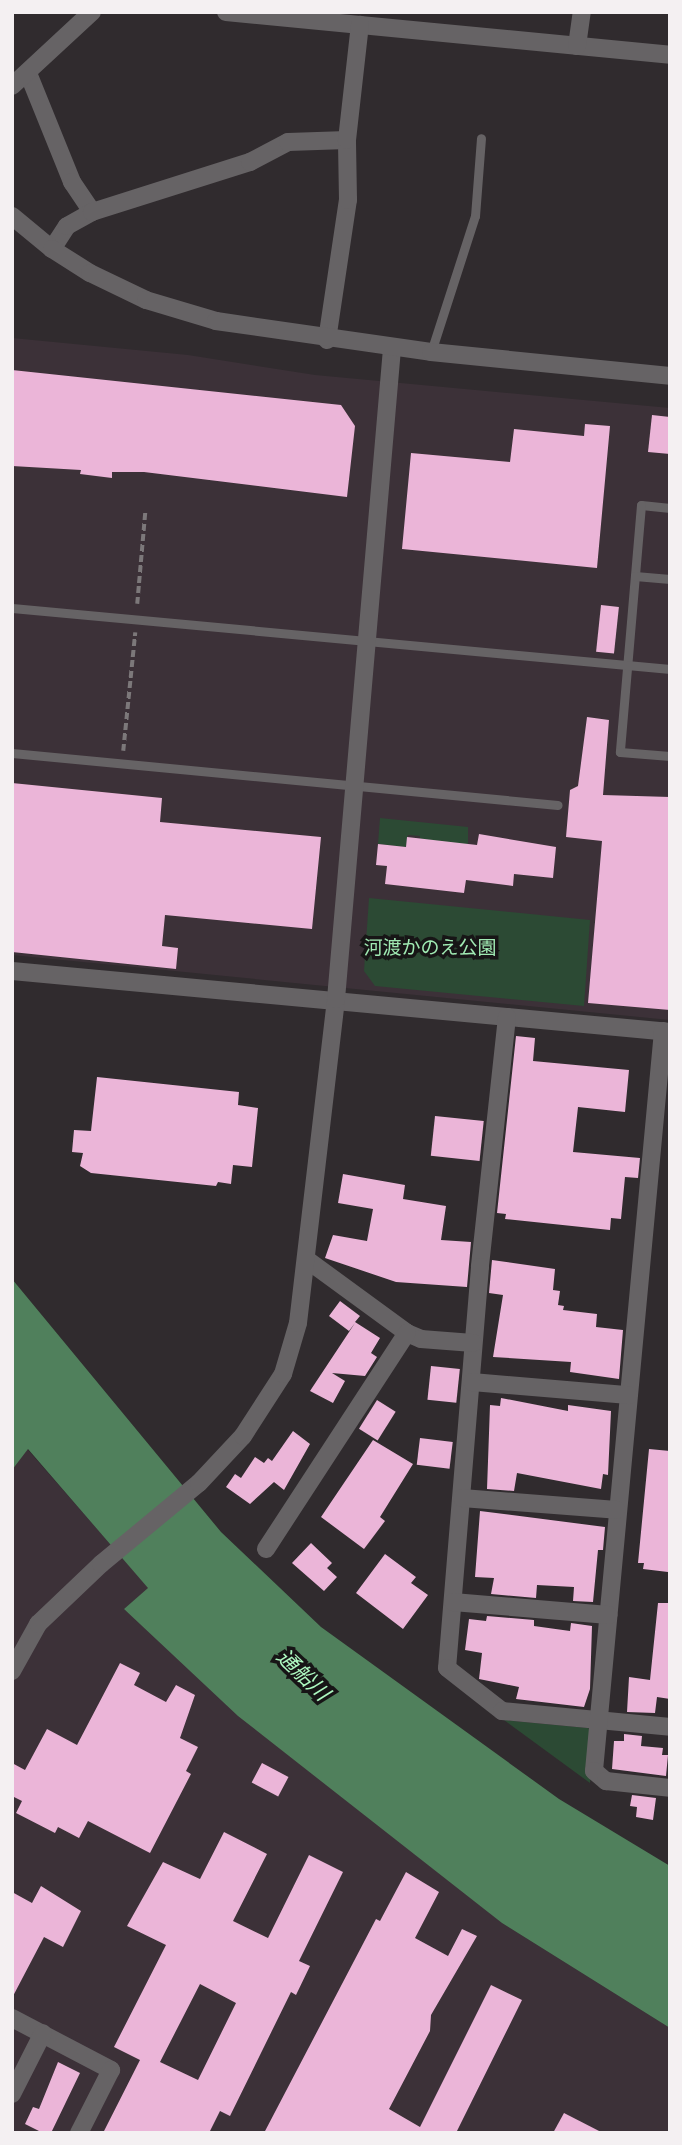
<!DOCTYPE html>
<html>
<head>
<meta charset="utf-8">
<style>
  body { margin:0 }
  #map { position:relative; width:682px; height:2145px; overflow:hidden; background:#302b2e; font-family:Poppins,"Noto Sans JP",sans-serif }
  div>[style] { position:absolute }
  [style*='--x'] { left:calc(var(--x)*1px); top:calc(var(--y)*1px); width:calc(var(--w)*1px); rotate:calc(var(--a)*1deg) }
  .built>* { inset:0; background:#3c3138 }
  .green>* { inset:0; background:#2c4a34 }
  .water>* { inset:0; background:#50805c }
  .building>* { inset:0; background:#ebb5d8; transform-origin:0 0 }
  .path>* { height:3.5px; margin-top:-1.75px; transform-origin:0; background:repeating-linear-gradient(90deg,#7c787a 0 7px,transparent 0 10.5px) }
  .service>* { height:9px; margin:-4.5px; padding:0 4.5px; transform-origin:4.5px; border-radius:4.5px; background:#666365 }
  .minor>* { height:18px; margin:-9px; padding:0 9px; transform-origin:9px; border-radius:9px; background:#666365 }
  .tertiary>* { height:18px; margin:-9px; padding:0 9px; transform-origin:9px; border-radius:9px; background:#666365 }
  span { translate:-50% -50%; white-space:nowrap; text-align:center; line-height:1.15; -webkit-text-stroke:7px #171516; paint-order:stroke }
  .park-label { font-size:19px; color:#a0eab3 }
  .water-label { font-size:21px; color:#aef9c1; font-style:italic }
  .frame { position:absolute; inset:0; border:14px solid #f4f0f2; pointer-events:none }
</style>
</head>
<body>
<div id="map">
  <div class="built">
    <i style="clip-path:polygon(12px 338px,188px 355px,315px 375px,670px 408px,670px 1020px,12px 955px)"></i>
    <i style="clip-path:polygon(27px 1449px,149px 1588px,124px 1609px,502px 1923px,670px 2028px,670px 2133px,12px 2133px,12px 1470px)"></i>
  </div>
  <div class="green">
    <i style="clip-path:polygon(380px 818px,468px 827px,468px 854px,420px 849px,420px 836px,408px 835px,406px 847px,378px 844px)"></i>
    <i style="clip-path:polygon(369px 898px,590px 920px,584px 1006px,375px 986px,364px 971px)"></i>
    <i style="clip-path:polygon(504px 1720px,588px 1728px,594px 1736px,590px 1783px)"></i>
  </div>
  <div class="water">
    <i style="clip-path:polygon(12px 1279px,221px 1532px,321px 1627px,559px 1799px,670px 1866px,670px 2028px,502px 1923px,238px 1716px,124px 1609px,148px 1588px,28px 1449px,12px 1470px)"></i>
  </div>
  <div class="building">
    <i style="clip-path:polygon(12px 370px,341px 405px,355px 426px,347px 497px,144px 472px,112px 472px,112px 478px,80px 474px,81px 470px,12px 466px)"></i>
    <i style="clip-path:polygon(652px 415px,670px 417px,670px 454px,648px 452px)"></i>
    <i style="clip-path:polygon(585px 424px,610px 426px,597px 568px,402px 549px,411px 453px,510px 462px,514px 429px,584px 436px)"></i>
    <i style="left:601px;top:605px;width:18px;height:47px;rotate:6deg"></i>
    <i style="clip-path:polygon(587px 717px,609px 720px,603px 795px,670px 797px,670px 1010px,588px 1003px,602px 841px,566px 837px,570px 790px,578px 786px)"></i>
    <i style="clip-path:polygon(12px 783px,162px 798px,160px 822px,321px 837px,312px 929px,165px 915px,162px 946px,178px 948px,176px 969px,12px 952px)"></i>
    <i style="clip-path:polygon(479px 834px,556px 847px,553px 878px,514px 874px,513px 886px,466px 880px,464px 893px,385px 884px,387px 866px,376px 865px,378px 844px,406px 847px,407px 837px,477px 845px)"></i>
    <i style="clip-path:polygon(516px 1036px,535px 1038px,533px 1061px,629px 1070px,625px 1112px,578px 1107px,573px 1152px,640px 1158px,638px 1178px,625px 1177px,621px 1219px,611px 1218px,610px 1230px,505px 1219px,506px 1214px,497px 1213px)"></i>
    <i style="clip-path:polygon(97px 1077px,239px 1092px,238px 1105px,258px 1108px,252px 1167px,233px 1165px,231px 1184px,218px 1182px,216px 1186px,91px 1173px,80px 1166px,83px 1153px,72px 1152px,74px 1130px,91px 1131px)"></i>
    <i style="left:435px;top:1116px;width:49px;height:40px;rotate:6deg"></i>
    <i style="clip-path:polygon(343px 1174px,405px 1185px,403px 1199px,446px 1206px,441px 1240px,471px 1242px,467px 1287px,396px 1282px,325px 1258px,333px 1235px,367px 1241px,373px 1209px,338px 1203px)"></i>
    <i style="clip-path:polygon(492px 1260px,555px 1269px,553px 1290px,560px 1291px,558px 1305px,564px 1306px,563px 1310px,597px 1314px,596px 1327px,623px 1330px,619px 1379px,570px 1372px,571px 1362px,493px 1357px,503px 1295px,489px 1293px)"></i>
    <i style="clip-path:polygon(340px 1301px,360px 1316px,355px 1322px,380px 1338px,371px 1353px,377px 1357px,365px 1376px,332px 1373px,345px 1381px,333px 1403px,310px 1391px,355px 1323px,349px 1331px,329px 1316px)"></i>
    <i style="left:431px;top:1366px;width:29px;height:34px;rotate:6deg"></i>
    <i style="clip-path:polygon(501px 1398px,568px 1411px,568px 1405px,611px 1411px,608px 1475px,603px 1474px,601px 1489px,517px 1473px,514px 1491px,487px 1489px,490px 1405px,500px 1406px)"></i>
    <i style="left:377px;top:1400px;width:22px;height:34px;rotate:32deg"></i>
    <i style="clip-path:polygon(293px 1431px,310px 1444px,284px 1490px,274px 1482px,250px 1504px,226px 1487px,235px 1474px,241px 1478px,255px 1457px,264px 1463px,268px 1458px,272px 1461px)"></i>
    <i style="left:420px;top:1438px;width:33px;height:27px;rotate:7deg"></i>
    <i style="clip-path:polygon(373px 1440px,413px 1464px,380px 1517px,385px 1521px,364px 1549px,321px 1517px)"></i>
    <i style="clip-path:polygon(649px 1449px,670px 1451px,668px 1572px,643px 1569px,644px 1563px,638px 1563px)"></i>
    <i style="clip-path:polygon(480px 1511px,605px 1527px,603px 1550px,598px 1550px,593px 1602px,573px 1601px,574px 1587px,537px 1585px,536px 1598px,491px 1594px,494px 1578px,475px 1577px)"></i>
    <i style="clip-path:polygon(311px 1543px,332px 1563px,327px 1568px,337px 1577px,324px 1591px,292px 1563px)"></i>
    <i style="clip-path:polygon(385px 1554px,416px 1577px,411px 1583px,428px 1595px,403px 1629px,356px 1593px)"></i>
    <i style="clip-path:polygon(658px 1603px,670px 1603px,670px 1699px,657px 1697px,655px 1713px,627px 1712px,629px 1677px,650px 1680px)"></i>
    <i style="clip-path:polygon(487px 1616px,534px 1620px,534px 1626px,570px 1631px,571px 1623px,592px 1626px,590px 1689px,584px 1707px,516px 1699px,519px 1687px,479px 1679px,482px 1653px,465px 1650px,469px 1619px,486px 1621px)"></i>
    <i style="clip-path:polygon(120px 1663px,140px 1673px,134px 1685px,166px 1702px,176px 1685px,195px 1695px,180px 1738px,198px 1747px,186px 1771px,191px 1774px,150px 1853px,88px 1821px,79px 1838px,58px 1827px,55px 1833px,16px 1813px,22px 1801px,12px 1796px,12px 1763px,25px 1770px,47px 1729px,77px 1745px)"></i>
    <i style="clip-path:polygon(624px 1734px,642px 1736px,641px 1746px,663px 1748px,662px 1755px,668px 1755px,666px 1776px,612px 1769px,614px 1741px,624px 1741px)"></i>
    <i style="left:262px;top:1763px;width:30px;height:22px;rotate:28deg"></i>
    <i style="clip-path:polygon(632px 1795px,656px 1798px,653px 1820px,636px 1817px,637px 1807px,630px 1806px)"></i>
    <i style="clip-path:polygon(evenodd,224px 1832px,267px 1854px,233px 1921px,268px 1938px,309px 1855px,343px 1872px,299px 1961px,310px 1966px,296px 1995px,291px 1992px,230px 2116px,220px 2111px,209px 2133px,103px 2133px,140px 2060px,114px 2047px,166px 1945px,127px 1926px,163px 1862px,200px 1879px,224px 1832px,200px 1984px,236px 2003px,198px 2080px,160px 2062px,200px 1984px)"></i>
    <i style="clip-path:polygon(406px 1872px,439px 1892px,415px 1938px,448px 1956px,462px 1929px,477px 1936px,431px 2015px,430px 2031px,389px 2109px,420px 2127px,491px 1985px,522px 2000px,456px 2133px,264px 2133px,376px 1919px,380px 1921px)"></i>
    <i style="clip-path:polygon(41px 1886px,81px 1911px,63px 1947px,44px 1937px,12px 1998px,12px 1892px,32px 1903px)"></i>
    <i style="clip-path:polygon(58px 2062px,80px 2073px,51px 2133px,43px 2133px,25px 2124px,33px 2107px,39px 2109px)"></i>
    <i style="clip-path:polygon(564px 2113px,603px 2133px,553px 2133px)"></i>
  </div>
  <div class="path">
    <i style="--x:137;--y:604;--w:92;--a:-85"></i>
    <i style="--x:123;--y:751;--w:119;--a:-84.2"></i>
  </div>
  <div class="service">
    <i style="--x:431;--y:352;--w:143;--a:-72.1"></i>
    <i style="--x:475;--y:216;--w:78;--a:-85.6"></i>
    <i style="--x:670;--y:508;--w:29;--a:-174"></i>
    <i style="--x:641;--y:505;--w:248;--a:94.9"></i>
    <i style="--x:620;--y:752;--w:50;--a:4.6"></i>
    <i style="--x:635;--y:576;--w:35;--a:5"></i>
    <i style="--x:12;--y:608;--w:661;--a:5.3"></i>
    <i style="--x:12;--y:753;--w:548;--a:5.44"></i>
  </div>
  <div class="minor">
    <i style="--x:226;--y:12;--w:446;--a:5.5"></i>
    <i style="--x:577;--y:46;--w:34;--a:-82"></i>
    <i style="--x:28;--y:73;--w:118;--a:68"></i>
    <i style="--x:72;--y:182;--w:36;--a:56"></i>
    <i style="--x:12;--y:86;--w:109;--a:-42.8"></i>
    <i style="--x:52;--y:249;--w:27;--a:-57"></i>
    <i style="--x:67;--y:226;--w:29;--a:-29"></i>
    <i style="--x:92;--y:212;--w:166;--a:-17.6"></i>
    <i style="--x:250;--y:162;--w:43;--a:-27.8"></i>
    <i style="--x:288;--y:142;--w:59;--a:-1.9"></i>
    <i style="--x:327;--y:340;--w:142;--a:-81.5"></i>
    <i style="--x:348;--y:200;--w:60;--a:-91"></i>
    <i style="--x:347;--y:140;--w:116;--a:-83.6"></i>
    <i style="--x:12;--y:971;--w:661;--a:5.3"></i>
    <i style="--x:507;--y:1017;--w:251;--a:96.2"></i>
    <i style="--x:480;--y:1267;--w:402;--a:94.7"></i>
    <i style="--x:447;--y:1668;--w:70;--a:38"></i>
    <i style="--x:502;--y:1711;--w:169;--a:5.4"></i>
    <i style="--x:663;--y:1031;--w:743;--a:95.33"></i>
    <i style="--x:594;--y:1771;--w:16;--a:40"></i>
    <i style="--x:606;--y:1781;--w:64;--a:6.2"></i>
    <i style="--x:306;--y:1259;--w:125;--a:36.2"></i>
    <i style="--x:407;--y:1333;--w:15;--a:23"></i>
    <i style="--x:421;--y:1339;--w:52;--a:4.4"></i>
    <i style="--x:472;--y:1382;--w:157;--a:4.8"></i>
    <i style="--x:462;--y:1498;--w:155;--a:4.4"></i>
    <i style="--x:266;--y:1549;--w:258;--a:-56.9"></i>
    <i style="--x:453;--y:1602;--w:156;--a:4.8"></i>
    <i style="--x:12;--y:1671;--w:54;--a:-61"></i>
    <i style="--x:38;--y:1624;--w:87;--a:-43.6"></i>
    <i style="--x:101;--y:1564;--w:127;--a:-39.6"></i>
    <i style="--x:199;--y:1483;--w:64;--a:-46.9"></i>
    <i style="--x:243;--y:1436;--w:74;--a:-57.2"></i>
    <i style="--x:283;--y:1374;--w:53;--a:-73.6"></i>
    <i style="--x:298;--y:1323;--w:326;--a:-83.3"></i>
    <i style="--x:336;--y:999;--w:653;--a:-85.08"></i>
    <i style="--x:12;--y:2018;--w:112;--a:27.7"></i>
    <i style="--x:111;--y:2070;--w:71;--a:116.9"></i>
    <i style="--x:12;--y:2094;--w:68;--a:-63.1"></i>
  </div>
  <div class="tertiary">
    <i style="--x:12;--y:216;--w:52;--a:39.5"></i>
    <i style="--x:52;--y:249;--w:45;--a:32.3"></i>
    <i style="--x:90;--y:273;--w:62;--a:25.7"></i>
    <i style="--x:146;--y:300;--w:73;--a:16.7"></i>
    <i style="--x:216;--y:321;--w:217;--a:8.2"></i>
    <i style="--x:431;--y:352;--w:240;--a:5.7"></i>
  </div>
  <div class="park-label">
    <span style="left:430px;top:948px">河渡かのえ公園</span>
  </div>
  <div class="water-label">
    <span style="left:303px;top:1675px;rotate:44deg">通船川</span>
  </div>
  <div class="frame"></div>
</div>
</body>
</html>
